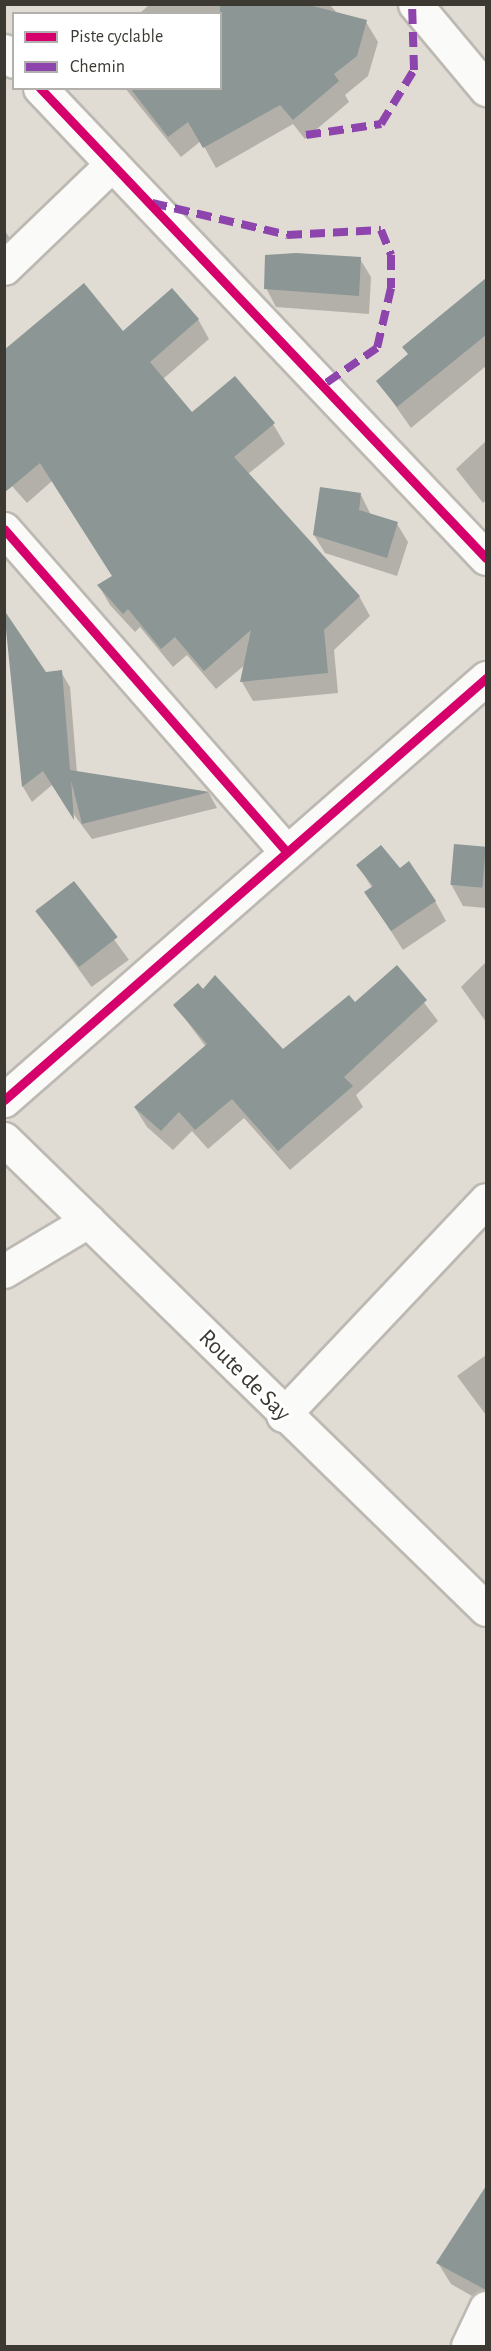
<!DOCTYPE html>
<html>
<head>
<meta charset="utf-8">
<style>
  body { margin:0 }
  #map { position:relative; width:491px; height:2351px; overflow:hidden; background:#e0dcd4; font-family:"Alegreya Sans",sans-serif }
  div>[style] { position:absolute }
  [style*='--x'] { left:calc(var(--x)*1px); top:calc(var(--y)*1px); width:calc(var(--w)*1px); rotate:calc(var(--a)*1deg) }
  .shadow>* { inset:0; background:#0003; transform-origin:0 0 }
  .building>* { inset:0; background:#8b9695; transform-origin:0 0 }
  .roads { filter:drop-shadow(2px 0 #bdb9b2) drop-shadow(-2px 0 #bdb9b2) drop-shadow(0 2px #bdb9b2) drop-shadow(0 -2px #bdb9b2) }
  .minor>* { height:33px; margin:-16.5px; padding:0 16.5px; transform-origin:16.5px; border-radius:16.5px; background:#fafaf9 }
  .secondary>* { height:33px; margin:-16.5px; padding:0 16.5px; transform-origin:16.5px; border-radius:16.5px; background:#fafaf9 }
  .quiet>* { height:8px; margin-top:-4px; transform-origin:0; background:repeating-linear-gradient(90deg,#8e44ad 0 15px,transparent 0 23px) }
  .cycleway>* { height:9px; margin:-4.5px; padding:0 4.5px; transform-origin:4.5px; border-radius:4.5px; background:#d6006c }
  span { translate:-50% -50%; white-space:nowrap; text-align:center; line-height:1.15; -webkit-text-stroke:6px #fff; paint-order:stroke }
  .street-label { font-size:24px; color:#3c3932 }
  .frame { position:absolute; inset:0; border:6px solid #3c3932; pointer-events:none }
  .legend { position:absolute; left:12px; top:12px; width:210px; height:78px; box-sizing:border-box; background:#fff; border:2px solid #b1b0ad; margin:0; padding:8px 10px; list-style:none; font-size:18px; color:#3c3932 }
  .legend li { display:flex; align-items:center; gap:12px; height:30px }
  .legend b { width:30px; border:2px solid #b1b0ad }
</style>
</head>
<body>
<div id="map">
  <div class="shadow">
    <i style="clip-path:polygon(150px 4px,329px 4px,338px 14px,366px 22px,378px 42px,368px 76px,345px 95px,349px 102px,305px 139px,293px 124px,216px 168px,201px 141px,181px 157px,125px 88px,220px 88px,220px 14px,139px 14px)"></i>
    <i style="clip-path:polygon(4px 229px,12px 242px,4px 248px)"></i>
    <i style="clip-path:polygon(360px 259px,371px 277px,369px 314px,276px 307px,266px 288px)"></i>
    <i style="clip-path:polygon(486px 280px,486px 366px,411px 428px,378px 381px,409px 355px,404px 348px)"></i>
    <i style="clip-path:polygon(198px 319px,209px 339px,163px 379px,192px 414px,273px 424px,285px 444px,248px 474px,359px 596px,370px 616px,334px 650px,338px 693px,253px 701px,242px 682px,246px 664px,216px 689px,187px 655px,173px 667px,140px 627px,135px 632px,110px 605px,99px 586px,113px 577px,52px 481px,27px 503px,4px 477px,123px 333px)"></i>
    <i style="clip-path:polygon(486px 441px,486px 500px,483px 503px,456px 469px)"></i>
    <i style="clip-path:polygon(361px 495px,371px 515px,397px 524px,408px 542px,397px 576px,325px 553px,314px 535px)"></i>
    <i style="clip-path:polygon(6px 615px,45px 673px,61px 672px,70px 687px,77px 773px,209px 793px,217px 808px,92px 839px,52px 785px,32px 802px,23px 787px)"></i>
    <i style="clip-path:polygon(455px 846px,486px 848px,486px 908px,463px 906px,451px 884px)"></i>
    <i style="clip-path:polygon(358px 865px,400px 870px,435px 901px,446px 921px,403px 950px,366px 892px,372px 888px)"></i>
    <i style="left:73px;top:883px;width:95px;height:46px;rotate:54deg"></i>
    <i style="clip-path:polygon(486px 962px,486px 1022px,461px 987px)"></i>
    <i style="clip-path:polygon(397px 967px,438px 1021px,356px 1095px,363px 1107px,290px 1170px,244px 1118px,208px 1149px,192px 1131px,173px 1150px,147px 1127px,135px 1108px,206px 1047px,175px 1005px,203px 991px,283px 1051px,355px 1004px)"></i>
    <i style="clip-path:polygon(486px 1355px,486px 1415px,457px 1376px)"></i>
    <i style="clip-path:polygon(486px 2188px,486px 2304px,451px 2284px,438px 2263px)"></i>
  </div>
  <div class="building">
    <i style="clip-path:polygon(220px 4px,305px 4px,367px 20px,357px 56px,334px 74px,339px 81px,293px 120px,280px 105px,203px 148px,188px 122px,168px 137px,130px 88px,220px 88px)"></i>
    <i style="clip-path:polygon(296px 253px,361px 257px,359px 296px,264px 289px,265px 255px)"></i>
    <i style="clip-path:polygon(486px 278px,486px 335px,397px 407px,376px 381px,408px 354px,402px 347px)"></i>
    <i style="clip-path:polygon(84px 283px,123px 331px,172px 288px,199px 319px,150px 362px,192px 412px,235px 376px,275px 423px,234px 457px,360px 596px,324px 630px,328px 673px,240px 682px,251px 630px,204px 671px,175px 637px,161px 649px,128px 609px,123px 614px,97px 585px,112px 576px,40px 463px,4px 493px,4px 350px)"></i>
    <i style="clip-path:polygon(320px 487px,361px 493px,359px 510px,398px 522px,387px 558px,313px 535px)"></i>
    <i style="clip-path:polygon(4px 610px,46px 672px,62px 670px,70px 770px,210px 792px,82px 824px,71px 780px,74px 820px,43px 771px,22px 787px)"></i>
    <i style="left:454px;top:844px;width:32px;height:41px;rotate:5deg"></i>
    <i style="clip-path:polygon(381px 845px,400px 868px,409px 861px,436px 901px,391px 931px,364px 892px,373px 886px,356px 865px)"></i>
    <i style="left:74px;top:881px;width:71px;height:49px;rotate:52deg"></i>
    <i style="clip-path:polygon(397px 965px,427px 1000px,344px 1077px,353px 1086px,278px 1151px,232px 1099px,195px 1130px,179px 1112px,161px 1131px,134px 1107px,207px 1044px,173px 1005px,198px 983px,203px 989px,215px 975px,283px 1049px,349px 995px,355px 1002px)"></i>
    <i style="clip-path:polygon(486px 2186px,486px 2290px,436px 2263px)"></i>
  </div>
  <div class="roads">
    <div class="minor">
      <i style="--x:415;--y:4;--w:111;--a:50.1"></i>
      <i style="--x:4;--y:51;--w:14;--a:45"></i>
      <i style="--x:40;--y:88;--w:648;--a:46.5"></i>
      <i style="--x:4;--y:268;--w:150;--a:-43.9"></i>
      <i style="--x:4;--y:529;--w:429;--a:48.8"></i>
      <i style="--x:4;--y:1100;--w:641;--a:-41.2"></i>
      <i style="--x:4;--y:1271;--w:98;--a:-30.8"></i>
      <i style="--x:283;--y:1415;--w:296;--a:-46.6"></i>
      <i style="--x:468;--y:2346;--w:42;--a:-64.7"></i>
    </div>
    <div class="secondary">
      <i style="--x:4;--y:1139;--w:673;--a:44.28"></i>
    </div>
  </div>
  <div class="quiet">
    <i style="--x:306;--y:135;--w:76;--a:-8.3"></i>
    <i style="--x:381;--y:124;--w:63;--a:-58.6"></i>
    <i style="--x:414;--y:70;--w:66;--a:-91.7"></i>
    <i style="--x:152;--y:203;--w:139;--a:13.3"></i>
    <i style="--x:287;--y:235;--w:94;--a:-3"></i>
    <i style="--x:381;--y:230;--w:27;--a:68"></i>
    <i style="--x:391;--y:255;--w:33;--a:90"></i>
    <i style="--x:391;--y:288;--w:62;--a:103.1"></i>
    <i style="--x:377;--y:348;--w:65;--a:145.6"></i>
  </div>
  <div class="cycleway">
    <i style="--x:40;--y:88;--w:648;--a:46.5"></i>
    <i style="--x:4;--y:529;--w:429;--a:48.8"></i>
    <i style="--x:4;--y:1100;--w:641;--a:-41.2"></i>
  </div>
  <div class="street-label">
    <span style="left:244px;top:1376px;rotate:45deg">Route de Say</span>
  </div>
  <div class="frame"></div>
  <ul class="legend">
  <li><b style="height:8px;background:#d6006c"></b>Piste cyclable</li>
  <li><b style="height:8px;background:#8e44ad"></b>Chemin</li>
  </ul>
</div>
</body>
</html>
